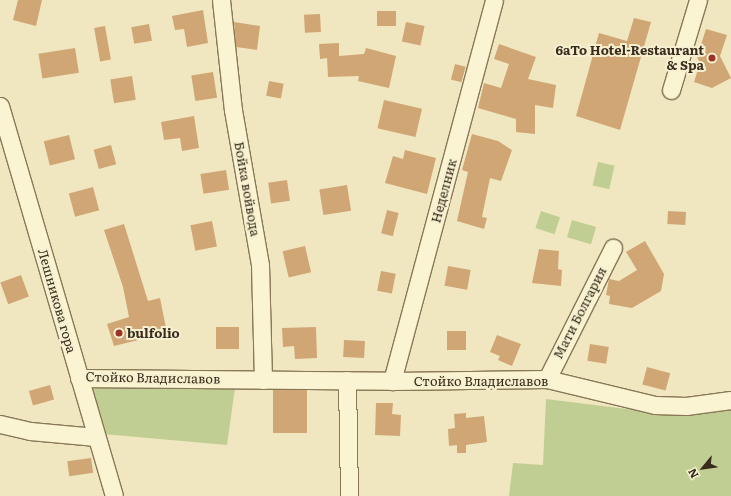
<!DOCTYPE html>
<html>
<head>
<meta charset="utf-8">
<style>
  body { margin:0 }
  #map { position:relative; width:731px; height:496px; overflow:hidden; background:#f0e7c0; font-family:Literata,serif }
  div>[style] { position:absolute }
  [style*='--x'] { left:calc(var(--x)*1px); top:calc(var(--y)*1px); width:calc(var(--w)*1px); rotate:calc(var(--a)*1deg) }
  .green>* { inset:0; background:#c0ce93; transform-origin:0 0 }
  .building>* { inset:0; background:#d0a674; transform-origin:0 0 }
  .roads { filter:drop-shadow(1px 0 #897857) drop-shadow(-1px 0 #897857) drop-shadow(0 1px #897857) drop-shadow(0 -1px #897857) }
  .minor>* { height:17px; margin:-8.5px; padding:0 8.5px; transform-origin:8.5px; border-radius:8.5px; background:#faf4d3 }
  .dots>* { width:11px; height:11px; translate:-50% -50%; box-sizing:border-box; border:2px solid #f7f0d0; border-radius:50% }
  span { translate:-50% -50%; white-space:nowrap; text-align:center; line-height:1.15; -webkit-text-stroke:4px #f7f0d0; paint-order:stroke }
  .poi-label { font-size:13px; color:#382d1c; font-weight:700 }
  .right { translate:-100% -50%; text-align:right }
  .left { translate:0 -50%; text-align:left }
  .street-label { font-size:13px; color:#382d1c }
  .north { position:absolute; left:683px; top:448px; width:40px; height:40px; -webkit-text-stroke:3px #f7f0d0; paint-order:stroke; rotate:241deg; font-size:11px; font-weight:700; line-height:16px; text-align:center; color:#382d1c }
  .north::after { content:''; display:block; margin:auto; width:14px; height:18px; background:#382d1c; clip-path:polygon(50% 0,100% 100%,50% 72%,0 100%) }
</style>
</head>
<body>
<div id="map">
  <div class="green">
    <i style="left:598px;top:162px;width:17px;height:24px;rotate:13deg"></i>
    <i style="left:541px;top:211px;width:20px;height:18px;rotate:18deg"></i>
    <i style="left:572px;top:220px;width:25px;height:18px;rotate:16deg"></i>
    <i style="clip-path:polygon(186px 386px,235px 388px,227px 445px,103px 434px,91px 391px,95px 387px)"></i>
    <i style="clip-path:polygon(546px 399px,651px 412px,731px 408px,731px 496px,509px 496px,513px 463px,543px 465px)"></i>
  </div>
  <div class="building">
    <i style="clip-path:polygon(18px 0,42px 0,36px 26px,13px 20px)"></i>
    <i style="clip-path:polygon(203px 10px,208px 43px,187px 47px,184px 29px,175px 30px,172px 16px)"></i>
    <i style="left:377px;top:11px;width:19px;height:15px"></i>
    <i style="left:320px;top:14px;width:18px;height:16px;rotate:87deg"></i>
    <i style="clip-path:polygon(634px 18px,651px 22px,620px 130px,576px 116px,599px 33px,627px 41px)"></i>
    <i style="clip-path:polygon(234px 22px,260px 26px,257px 50px,236px 47px)"></i>
    <i style="left:406px;top:22px;width:19px;height:20px;rotate:12deg"></i>
    <i style="left:149px;top:24px;width:17px;height:18px;rotate:80deg"></i>
    <i style="left:105px;top:26px;width:34px;height:11px;rotate:80deg"></i>
    <i style="clip-path:polygon(706px 29px,727px 35px,720px 56px,731px 78px,712px 88px,694px 82px,700px 63px,697px 57px)"></i>
    <i style="clip-path:polygon(339px 43px,339px 56px,364px 54px,366px 48px,396px 56px,389px 88px,358px 81px,359px 76px,328px 77px,327px 58px,320px 59px,319px 44px)"></i>
    <i style="clip-path:polygon(499px 44px,536px 57px,528px 79px,556px 85px,553px 108px,535px 105px,535px 134px,516px 132px,516px 119px,478px 108px,484px 83px,501px 88px,509px 64px,494px 59px)"></i>
    <i style="left:75px;top:48px;width:25px;height:37px;rotate:81deg"></i>
    <i style="left:455px;top:64px;width:11px;height:16px;rotate:15deg"></i>
    <i style="left:213px;top:72px;width:26px;height:22px;rotate:81deg"></i>
    <i style="left:132px;top:76px;width:24px;height:22px;rotate:81deg"></i>
    <i style="left:269px;top:81px;width:15px;height:15px;rotate:11deg"></i>
    <i style="left:384px;top:100px;width:39px;height:29px;rotate:13deg"></i>
    <i style="clip-path:polygon(194px 116px,199px 148px,182px 151px,180px 138px,164px 140px,161px 122px)"></i>
    <i style="clip-path:polygon(472px 134px,498px 141px,512px 150px,501px 181px,490px 178px,482px 217px,487px 218px,484px 229px,457px 221px,468px 172px,462px 170px)"></i>
    <i style="left:69px;top:135px;width:25px;height:26px;rotate:76deg"></i>
    <i style="left:111px;top:145px;width:20px;height:18px;rotate:75deg"></i>
    <i style="clip-path:polygon(405px 150px,436px 158px,427px 194px,385px 183px,393px 156px,403px 159px)"></i>
    <i style="left:226px;top:170px;width:20px;height:26px;rotate:81deg"></i>
    <i style="left:287px;top:180px;width:21px;height:19px;rotate:82deg"></i>
    <i style="left:347px;top:185px;width:26px;height:28px;rotate:81deg"></i>
    <i style="left:93px;top:187px;width:24px;height:25px;rotate:75deg"></i>
    <i style="left:387px;top:210px;width:12px;height:24px;rotate:14deg"></i>
    <i style="left:668px;top:211px;width:18px;height:13px;rotate:3deg"></i>
    <i style="left:212px;top:221px;width:26px;height:22px;rotate:79deg"></i>
    <i style="clip-path:polygon(124px 224px,148px 301px,160px 298px,167px 333px,114px 346px,107px 324px,129px 317px,123px 287px,104px 230px)"></i>
    <i style="clip-path:polygon(645px 241px,664px 274px,661px 291px,632px 308px,609px 304px,610px 296px,606px 295px,609px 279px,619px 281px,637px 270px,626px 252px)"></i>
    <i style="left:305px;top:246px;width:27px;height:23px;rotate:77deg"></i>
    <i style="clip-path:polygon(539px 249px,559px 251px,558px 269px,562px 270px,561px 286px,532px 283px)"></i>
    <i style="left:448px;top:266px;width:23px;height:20px;rotate:10deg"></i>
    <i style="left:381px;top:271px;width:15px;height:20px;rotate:11deg"></i>
    <i style="left:21px;top:275px;width:23px;height:22px;rotate:70deg"></i>
    <i style="left:216px;top:327px;width:23px;height:22px"></i>
    <i style="clip-path:polygon(316px 327px,317px 358px,295px 359px,294px 346px,283px 347px,282px 328px)"></i>
    <i style="left:447px;top:331px;width:19px;height:19px"></i>
    <i style="clip-path:polygon(497px 335px,521px 344px,512px 366px,498px 360px,500px 356px,490px 352px)"></i>
    <i style="left:344px;top:340px;width:21px;height:17px;rotate:3deg"></i>
    <i style="left:590px;top:344px;width:19px;height:17px;rotate:9deg"></i>
    <i style="left:647px;top:367px;width:24px;height:18px;rotate:15deg"></i>
    <i style="left:50px;top:385px;width:15px;height:22px;rotate:74deg"></i>
    <i style="left:273px;top:390px;width:34px;height:43px"></i>
    <i style="clip-path:polygon(376px 403px,393px 403px,392px 414px,401px 415px,400px 436px,375px 435px)"></i>
    <i style="clip-path:polygon(466px 413px,466px 418px,484px 416px,487px 442px,466px 445px,466px 453px,457px 453px,457px 445px,449px 446px,448px 429px,455px 428px,454px 414px)"></i>
    <i style="left:91px;top:458px;width:15px;height:24px;rotate:82deg"></i>
  </div>
  <div class="roads">
    <div class="minor">
      <i style="--x:221;--y:0;--w:111;--a:83.8"></i>
      <i style="--x:233;--y:110;--w:157;--a:80.1"></i>
      <i style="--x:260;--y:265;--w:115;--a:88.5"></i>
      <i style="--x:671;--y:90;--w:94;--a:-73.3"></i>
      <i style="--x:0;--y:106;--w:406;--a:73.7"></i>
      <i style="--x:79;--y:378;--w:313;--a:0.5"></i>
      <i style="--x:392;--y:381;--w:155;--a:-0.7"></i>
      <i style="--x:547;--y:379;--w:111;--a:13.5"></i>
      <i style="--x:655;--y:405;--w:31;--a:2"></i>
      <i style="--x:686;--y:406;--w:45;--a:-7.6"></i>
      <i style="--x:547;--y:379;--w:147;--a:-63.3"></i>
      <i style="--x:347;--y:380;--w:116;--a:89"></i>
      <i style="--x:392;--y:381;--w:394;--a:-75"></i>
      <i style="--x:0;--y:424;--w:31;--a:13"></i>
      <i style="--x:30;--y:431;--w:66;--a:5.2"></i>
    </div>
  </div>
  <div class="dots">
    <i style="left:712px;top:58px;background:#9b3324"></i>
    <i style="left:119px;top:333px;background:#9b3324"></i>
  </div>
  <div class="poi-label">
    <span class="right" style="left:704px;top:58px">6aTo Hotel-Restaurant<br>&amp; Spa</span>
    <span class="left" style="left:127px;top:333px">bulfolio</span>
  </div>
  <div class="street-label">
    <span style="left:247px;top:189px;rotate:80deg">Бойка войвода</span>
    <span style="left:444px;top:191px;rotate:-75deg">Неделник</span>
    <span style="left:57px;top:301px;rotate:74deg">Лешникова гора</span>
    <span style="left:580px;top:313px;rotate:-63deg">Мати Болгария</span>
    <span style="left:153px;top:378px;rotate:1deg">Стойко Владиславов</span>
    <span style="left:481px;top:381px">Стойко Владиславов</span>
  </div>
  <div class="north">N</div>
</div>
</body>
</html>
